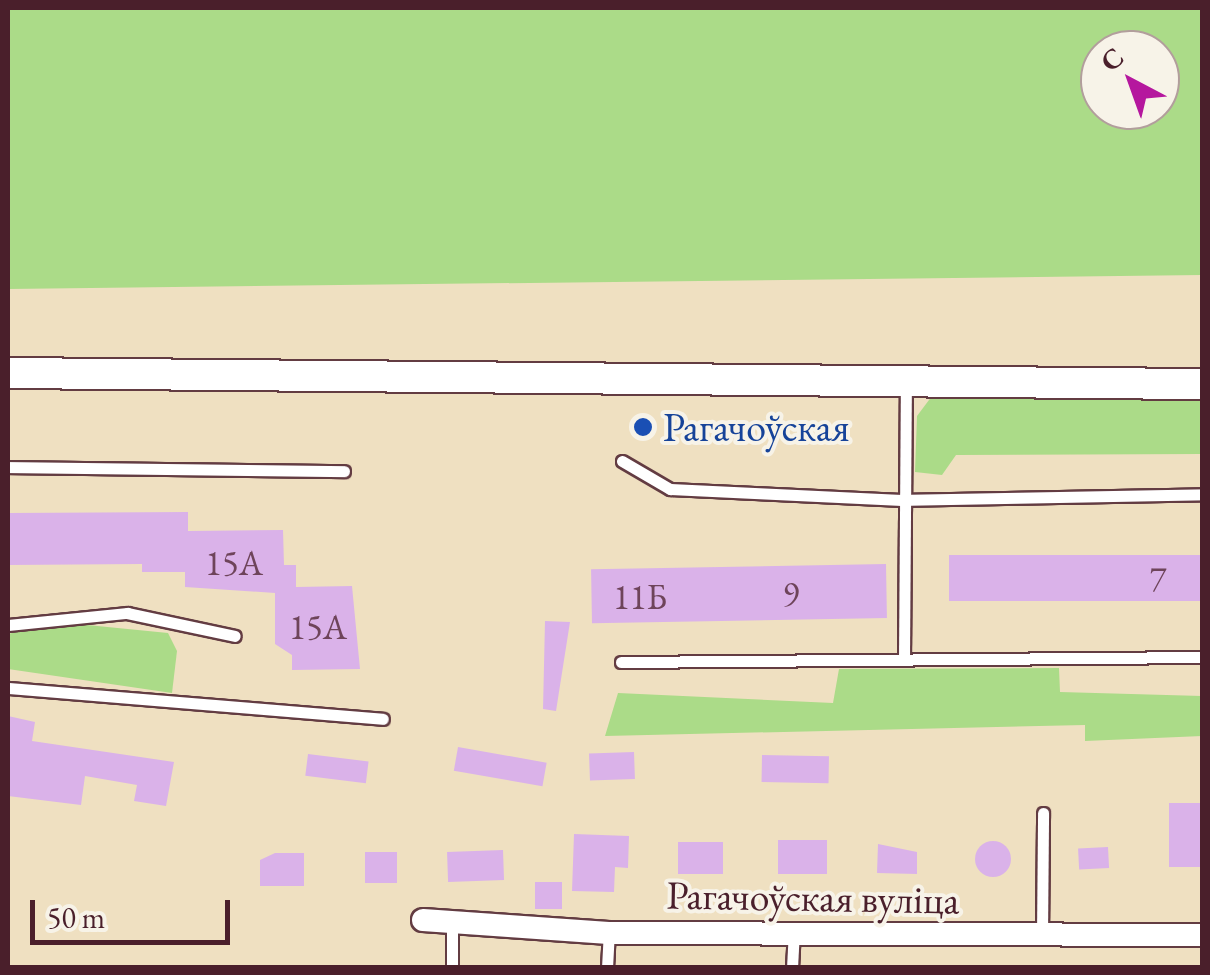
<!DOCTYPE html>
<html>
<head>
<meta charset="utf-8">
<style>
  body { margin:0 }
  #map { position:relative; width:1210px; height:975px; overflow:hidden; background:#efe0c1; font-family:"EB Garamond",serif }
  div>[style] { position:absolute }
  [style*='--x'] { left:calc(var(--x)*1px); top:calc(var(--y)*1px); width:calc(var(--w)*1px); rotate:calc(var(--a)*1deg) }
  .green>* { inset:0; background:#abdb88 }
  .building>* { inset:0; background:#dab2e9; transform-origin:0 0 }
  .round { border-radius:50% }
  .roads { filter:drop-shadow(2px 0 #633c42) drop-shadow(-2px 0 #633c42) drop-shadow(0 2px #633c42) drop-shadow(0 -2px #633c42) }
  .service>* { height:11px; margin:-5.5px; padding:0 5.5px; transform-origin:5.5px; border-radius:5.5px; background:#fff }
  .minor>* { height:22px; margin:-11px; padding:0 11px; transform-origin:11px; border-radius:11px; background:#fff }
  .secondary>* { height:30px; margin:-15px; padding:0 15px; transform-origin:15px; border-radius:15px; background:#fff }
  .dots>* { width:28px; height:28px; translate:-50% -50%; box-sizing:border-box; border:5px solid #f7f3e8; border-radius:50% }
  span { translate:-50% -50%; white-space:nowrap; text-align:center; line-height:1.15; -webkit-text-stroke:8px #f7f3e8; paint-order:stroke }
  .number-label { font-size:35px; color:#6e445a }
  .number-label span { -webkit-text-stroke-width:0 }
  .transit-label { font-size:40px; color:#164399 }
  .left { translate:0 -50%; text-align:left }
  .street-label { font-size:40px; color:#4a1f2b }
  .frame { position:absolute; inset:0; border:10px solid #4a1f2b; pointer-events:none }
  .north { position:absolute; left:1080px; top:30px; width:100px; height:100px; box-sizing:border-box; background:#f7f3e8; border:2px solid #b29e9c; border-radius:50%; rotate:319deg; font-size:28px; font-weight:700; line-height:40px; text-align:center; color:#4a1f2b }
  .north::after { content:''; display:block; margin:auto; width:35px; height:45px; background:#b5179e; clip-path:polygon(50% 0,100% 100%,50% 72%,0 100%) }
  .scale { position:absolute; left:30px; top:900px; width:200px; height:45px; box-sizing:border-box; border:5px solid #4a1f2b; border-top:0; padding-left:12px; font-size:30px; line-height:35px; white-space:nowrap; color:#4a1f2b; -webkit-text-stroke:8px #f7f3e8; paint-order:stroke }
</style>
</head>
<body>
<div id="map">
  <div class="green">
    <i style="clip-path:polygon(evenodd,8px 8px,1202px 8px,1202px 275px,8px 289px,8px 8px,1100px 50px,1160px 50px,1160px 110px,1100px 110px,1100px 50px)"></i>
    <i style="clip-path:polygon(1202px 393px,1202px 454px,956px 455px,942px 475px,915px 472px,917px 416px,932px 396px)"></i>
    <i style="clip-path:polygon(57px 622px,168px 633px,177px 651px,172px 693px,8px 669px,8px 634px)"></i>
    <i style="clip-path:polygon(1059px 668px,1060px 692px,1202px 696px,1202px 736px,1085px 741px,1085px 725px,605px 736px,618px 693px,833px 703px,839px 669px)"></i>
  </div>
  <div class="building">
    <i style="clip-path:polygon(188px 512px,188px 531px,283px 530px,284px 565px,296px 565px,296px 587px,352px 586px,360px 669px,292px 670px,292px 655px,275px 644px,275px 593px,185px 587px,185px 572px,142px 572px,142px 564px,8px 565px,8px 513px)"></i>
    <i style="left:1202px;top:555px;width:46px;height:253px;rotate:90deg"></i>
    <i style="left:886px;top:564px;width:54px;height:295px;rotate:89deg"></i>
    <i style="clip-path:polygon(545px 621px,570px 622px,556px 711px,543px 709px)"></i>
    <i style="clip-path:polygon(8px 716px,35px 722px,32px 741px,174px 762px,166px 806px,134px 801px,137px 785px,85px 776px,81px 805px,8px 796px)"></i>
    <i style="left:458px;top:747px;width:90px;height:24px;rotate:10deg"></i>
    <i style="left:634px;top:752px;width:27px;height:45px;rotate:88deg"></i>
    <i style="left:308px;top:754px;width:61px;height:22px;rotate:7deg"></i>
    <i style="left:762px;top:755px;width:67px;height:27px;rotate:1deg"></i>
    <i style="left:1169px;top:803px;width:33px;height:64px"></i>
    <i style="clip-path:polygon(574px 834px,629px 836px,628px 868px,615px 867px,614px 892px,572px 891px)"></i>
    <i style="left:778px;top:840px;width:49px;height:34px"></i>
    <i class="round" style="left:975px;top:841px;width:36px;height:36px"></i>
    <i style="left:678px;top:842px;width:45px;height:32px"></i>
    <i style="clip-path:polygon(878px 844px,917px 852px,917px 874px,877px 873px)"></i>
    <i style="left:1108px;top:847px;width:21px;height:30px;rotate:87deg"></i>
    <i style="left:503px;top:850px;width:30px;height:56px;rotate:88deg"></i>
    <i style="left:365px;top:852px;width:32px;height:31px"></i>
    <i style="clip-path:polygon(275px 853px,304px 853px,304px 886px,260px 886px,260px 860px)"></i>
    <i style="left:535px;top:882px;width:27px;height:27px"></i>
  </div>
  <div class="roads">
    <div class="service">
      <i style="--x:622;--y:461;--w:56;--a:30.3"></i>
      <i style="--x:670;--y:489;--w:232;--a:2.7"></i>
      <i style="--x:902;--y:500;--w:300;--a:-1.1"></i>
      <i style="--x:8;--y:467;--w:336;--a:0.7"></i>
      <i style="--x:8;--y:625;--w:120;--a:-5.8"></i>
      <i style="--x:127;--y:613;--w:110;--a:12"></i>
      <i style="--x:904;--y:659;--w:277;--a:-89.6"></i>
      <i style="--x:621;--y:662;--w:581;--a:-0.49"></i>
      <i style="--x:8;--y:688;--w:376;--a:4.7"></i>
      <i style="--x:452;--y:920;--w:48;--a:90"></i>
      <i style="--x:1042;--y:936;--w:123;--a:-89.5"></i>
      <i style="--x:607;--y:968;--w:35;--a:-87"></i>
      <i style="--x:792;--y:968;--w:33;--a:-87"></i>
    </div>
    <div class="minor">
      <i style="--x:423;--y:920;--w:186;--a:4"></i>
      <i style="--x:609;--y:933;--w:593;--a:0.19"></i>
    </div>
    <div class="secondary">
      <i style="--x:8;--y:373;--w:1194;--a:0.53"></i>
    </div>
  </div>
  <div class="dots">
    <i style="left:643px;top:427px;background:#1a4fb4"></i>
  </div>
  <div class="number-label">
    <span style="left:234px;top:563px">15А</span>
    <span style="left:1158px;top:579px">7</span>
    <span style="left:791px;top:594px">9</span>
    <span style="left:640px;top:597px">11Б</span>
    <span style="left:318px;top:627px">15А</span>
  </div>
  <div class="transit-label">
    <span class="left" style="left:663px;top:427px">Рагачоўская</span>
  </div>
  <div class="street-label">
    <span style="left:813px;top:897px;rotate:1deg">Рагачоўская вуліца</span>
  </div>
  <div class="frame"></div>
  <div class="north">С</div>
  <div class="scale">50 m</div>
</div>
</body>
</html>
